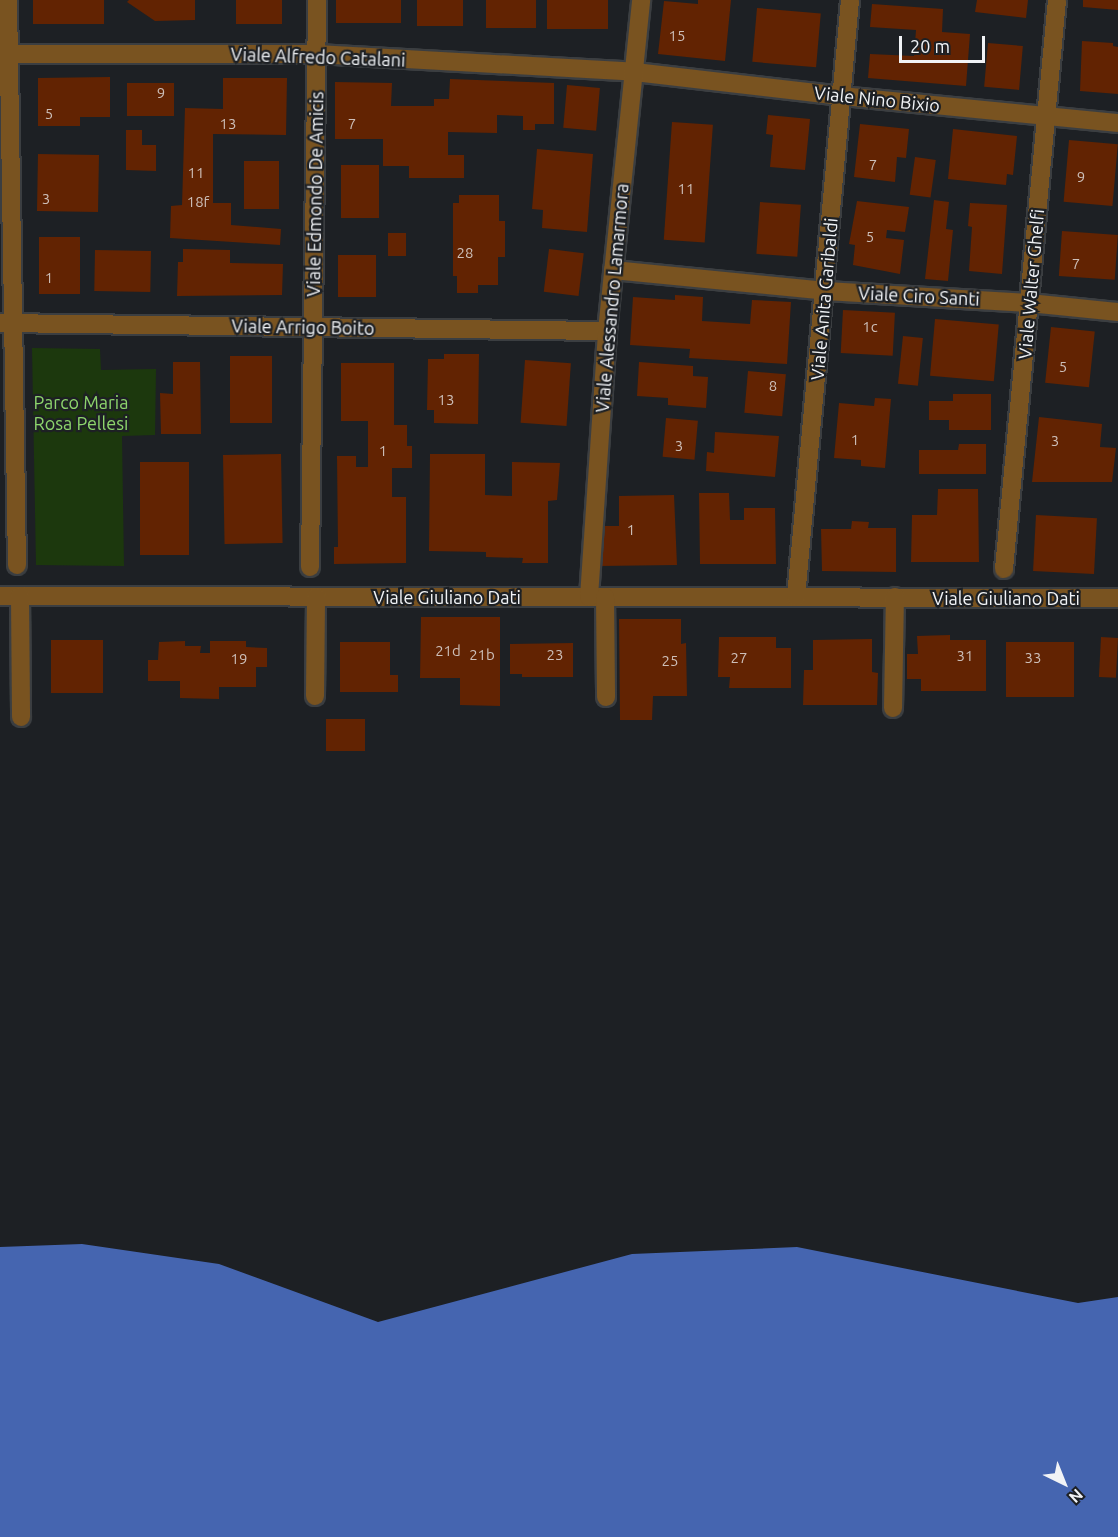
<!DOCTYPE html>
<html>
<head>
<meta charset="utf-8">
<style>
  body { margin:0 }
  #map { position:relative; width:1118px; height:1537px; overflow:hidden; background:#1d2024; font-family:Ubuntu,sans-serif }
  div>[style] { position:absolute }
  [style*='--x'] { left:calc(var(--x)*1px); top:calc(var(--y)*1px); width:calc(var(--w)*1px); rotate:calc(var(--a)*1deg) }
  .green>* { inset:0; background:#1c380d }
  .water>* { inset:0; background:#4565b0 }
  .building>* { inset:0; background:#622302; transform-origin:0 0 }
  .roads { filter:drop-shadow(2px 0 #3b3e41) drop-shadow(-2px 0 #3b3e41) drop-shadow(0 2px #3b3e41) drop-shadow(0 -2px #3b3e41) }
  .minor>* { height:18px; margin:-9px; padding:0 9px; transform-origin:9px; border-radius:9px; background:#795320 }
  span { translate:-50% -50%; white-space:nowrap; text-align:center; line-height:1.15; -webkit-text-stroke:4.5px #1d2024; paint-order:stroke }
  .number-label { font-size:15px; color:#cdbfb9 }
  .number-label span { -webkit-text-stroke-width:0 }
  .street-label { font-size:18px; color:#f1f3f6 }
  .park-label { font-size:18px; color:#8dd46c }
  .north { position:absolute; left:1034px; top:1453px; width:60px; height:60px; -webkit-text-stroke:4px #1d2024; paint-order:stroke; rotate:137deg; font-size:16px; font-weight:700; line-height:24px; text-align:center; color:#f1f3f6 }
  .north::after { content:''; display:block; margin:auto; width:21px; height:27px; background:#f1f3f6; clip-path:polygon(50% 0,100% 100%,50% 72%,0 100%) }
  .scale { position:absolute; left:899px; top:36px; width:86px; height:27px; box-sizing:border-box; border:3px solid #f1f3f6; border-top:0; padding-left:8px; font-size:18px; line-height:21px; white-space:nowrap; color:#f1f3f6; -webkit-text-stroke:4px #1d2024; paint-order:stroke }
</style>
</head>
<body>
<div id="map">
  <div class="green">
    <i style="clip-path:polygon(32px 348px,100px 349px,101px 370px,156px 369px,155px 435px,122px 436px,124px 566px,36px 565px)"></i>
  </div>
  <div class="water">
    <i style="clip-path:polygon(82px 1244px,219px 1264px,378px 1322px,632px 1254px,797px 1247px,1078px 1303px,1118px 1297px,1118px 1537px,0 1537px,0 1247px)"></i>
  </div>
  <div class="building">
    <i style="left:33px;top:0;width:71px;height:24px"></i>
    <i style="clip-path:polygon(129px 0,195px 0,195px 20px,155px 21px,127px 2px)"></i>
    <i style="left:236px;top:0;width:46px;height:24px"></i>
    <i style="left:336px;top:0;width:65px;height:23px"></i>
    <i style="left:417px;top:0;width:46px;height:26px"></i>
    <i style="left:536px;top:0;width:28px;height:50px;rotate:90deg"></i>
    <i style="left:547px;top:0;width:61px;height:29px"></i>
    <i style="clip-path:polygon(698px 0,731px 0,725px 61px,658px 54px,664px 1px,698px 4px)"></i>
    <i style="clip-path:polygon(977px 0,1028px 0,1026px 18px,975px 12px)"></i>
    <i style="clip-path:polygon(1083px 0,1118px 0,1118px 10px,1083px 7px)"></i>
    <i style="clip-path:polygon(872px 4px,943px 9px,942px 32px,970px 34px,966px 86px,868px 78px,870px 54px,914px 56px,916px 30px,870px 27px)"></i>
    <i style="left:757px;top:8px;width:64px;height:54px;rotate:5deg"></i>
    <i style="clip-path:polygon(1082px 41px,1113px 43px,1113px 46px,1118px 47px,1118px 94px,1080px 91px)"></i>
    <i style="left:988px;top:43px;width:35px;height:44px;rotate:5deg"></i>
    <i style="clip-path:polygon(110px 77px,110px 117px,80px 117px,80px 126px,38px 126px,38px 78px)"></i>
    <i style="clip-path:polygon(223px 78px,287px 78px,286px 135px,213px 134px,213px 203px,231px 203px,231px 225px,281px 229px,280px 245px,170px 238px,171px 206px,182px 205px,185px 108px,223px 109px)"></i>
    <i style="clip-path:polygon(450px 79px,554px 83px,554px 124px,535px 124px,535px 130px,523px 130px,523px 116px,497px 115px,497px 133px,448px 132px,448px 155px,464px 155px,464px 178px,409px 178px,409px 166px,383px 166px,383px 139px,335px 139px,335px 82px,392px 83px,391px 106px,434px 106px,434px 99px,449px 99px)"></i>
    <i style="left:127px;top:83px;width:47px;height:33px"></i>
    <i style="left:567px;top:85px;width:33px;height:43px;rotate:5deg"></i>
    <i style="clip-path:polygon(768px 115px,810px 119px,805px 170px,770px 167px,773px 135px,766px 134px)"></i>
    <i style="left:672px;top:122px;width:41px;height:118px;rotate:4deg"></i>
    <i style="clip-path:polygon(860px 124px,909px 129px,906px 158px,897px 157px,895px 182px,854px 177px)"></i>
    <i style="clip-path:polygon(953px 129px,1017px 136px,1013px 175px,1007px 174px,1006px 185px,948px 179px)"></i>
    <i style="clip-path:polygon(126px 130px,142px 130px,142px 145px,156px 145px,156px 171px,126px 170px)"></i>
    <i style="left:1069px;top:140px;width:49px;height:62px;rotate:5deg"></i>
    <i style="clip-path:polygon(537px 149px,593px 154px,587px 232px,542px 228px,543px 210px,532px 209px)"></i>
    <i style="left:38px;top:154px;width:61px;height:57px;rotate:1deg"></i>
    <i style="left:915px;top:157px;width:21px;height:38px;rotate:8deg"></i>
    <i style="left:244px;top:161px;width:35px;height:48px"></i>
    <i style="left:341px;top:165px;width:38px;height:53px"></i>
    <i style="clip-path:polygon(459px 195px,499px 195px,499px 221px,505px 221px,505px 257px,498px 257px,498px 285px,478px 285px,478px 293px,457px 293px,457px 276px,453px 276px,453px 203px,459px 203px)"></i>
    <i style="clip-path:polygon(934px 200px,949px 202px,946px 229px,953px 230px,948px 281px,925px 279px)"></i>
    <i style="clip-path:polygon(857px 201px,909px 207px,905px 232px,887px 230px,886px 238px,904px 240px,900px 274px,853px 265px,855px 245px,849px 244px)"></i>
    <i style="left:760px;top:202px;width:41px;height:52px;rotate:4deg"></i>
    <i style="clip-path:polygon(970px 203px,1007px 205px,1002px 274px,969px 271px,972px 227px,968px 226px)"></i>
    <i style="left:1062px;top:231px;width:56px;height:45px;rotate:4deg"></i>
    <i style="left:388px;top:233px;width:18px;height:23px"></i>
    <i style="left:39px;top:237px;width:41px;height:57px"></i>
    <i style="clip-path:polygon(183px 249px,230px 250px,230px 263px,283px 264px,282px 295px,177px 296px,178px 262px,183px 262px)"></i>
    <i style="left:549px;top:249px;width:35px;height:43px;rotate:7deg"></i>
    <i style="left:95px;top:250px;width:56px;height:41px;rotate:1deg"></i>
    <i style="left:338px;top:255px;width:38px;height:42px"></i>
    <i style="clip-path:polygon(675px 295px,703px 297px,702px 321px,750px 324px,752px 300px,791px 302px,787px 364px,689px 358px,690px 349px,630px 345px,633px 297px,675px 300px)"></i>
    <i style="left:843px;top:310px;width:52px;height:43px;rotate:3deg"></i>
    <i style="left:935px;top:319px;width:64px;height:57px;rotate:5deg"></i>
    <i style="left:1051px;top:327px;width:44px;height:56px;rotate:6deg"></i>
    <i style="left:903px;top:336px;width:20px;height:48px;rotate:6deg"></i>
    <i style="clip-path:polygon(444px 354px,479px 354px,478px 424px,434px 423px,434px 410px,427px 410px,428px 359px,444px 359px)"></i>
    <i style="left:230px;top:356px;width:42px;height:67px"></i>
    <i style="left:525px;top:360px;width:46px;height:63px;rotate:4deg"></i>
    <i style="clip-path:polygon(173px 362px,200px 362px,201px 434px,161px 434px,160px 393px,173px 394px)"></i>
    <i style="clip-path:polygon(639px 362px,693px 366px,693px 376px,708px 377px,706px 408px,668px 405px,668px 398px,637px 396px)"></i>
    <i style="clip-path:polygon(341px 363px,394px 363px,394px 425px,407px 425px,407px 446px,412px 446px,412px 468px,392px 468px,392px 497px,406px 497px,406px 563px,334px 564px,334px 547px,338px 547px,337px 456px,356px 456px,356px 467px,368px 467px,368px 421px,341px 421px)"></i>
    <i style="left:748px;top:371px;width:38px;height:42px;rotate:5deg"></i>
    <i style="clip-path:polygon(953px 394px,991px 394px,991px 430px,949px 430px,949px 420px,929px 420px,929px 401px,953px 401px)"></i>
    <i style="clip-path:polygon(875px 398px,891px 399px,885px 468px,861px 466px,861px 460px,834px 458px,839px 403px,874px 406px)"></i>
    <i style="clip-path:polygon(1039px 417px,1102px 424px,1100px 447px,1116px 448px,1112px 482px,1032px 482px)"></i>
    <i style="left:666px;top:418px;width:32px;height:39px;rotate:5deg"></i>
    <i style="clip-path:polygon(715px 432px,779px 436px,775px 477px,706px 471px,707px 452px,714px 453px)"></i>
    <i style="clip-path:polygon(959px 444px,986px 444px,986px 474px,919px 474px,919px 450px,958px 450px)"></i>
    <i style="left:281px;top:454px;width:89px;height:58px;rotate:89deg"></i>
    <i style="clip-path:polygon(430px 454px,485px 454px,485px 495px,512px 496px,512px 462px,560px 463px,557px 500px,548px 501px,548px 563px,522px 563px,523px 558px,486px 557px,486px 552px,429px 551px)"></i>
    <i style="left:140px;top:462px;width:49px;height:93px"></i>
    <i style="clip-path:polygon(938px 489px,978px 489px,979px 562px,911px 562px,912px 515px,937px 515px)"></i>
    <i style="clip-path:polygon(699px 493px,729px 493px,730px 520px,744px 520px,744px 508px,775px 508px,776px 564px,700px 564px)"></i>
    <i style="clip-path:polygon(674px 495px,677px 565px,600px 566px,600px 526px,619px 526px,619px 496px)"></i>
    <i style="left:1036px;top:515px;width:61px;height:56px;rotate:3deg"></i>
    <i style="clip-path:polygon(852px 521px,869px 522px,868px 528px,896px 528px,896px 572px,822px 571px,821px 529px,851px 529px)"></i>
    <i style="clip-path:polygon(421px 617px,500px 617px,500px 706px,460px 705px,460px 678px,420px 678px)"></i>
    <i style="clip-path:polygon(619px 619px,681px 619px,681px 644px,686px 643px,687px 696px,653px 696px,652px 720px,620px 720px)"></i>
    <i style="clip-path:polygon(950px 635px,950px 640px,986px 640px,986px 691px,921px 691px,921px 679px,907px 679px,907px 654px,918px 654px,917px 636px)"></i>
    <i style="clip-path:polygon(719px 637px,776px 637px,776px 648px,791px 648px,791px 688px,729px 688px,730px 677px,718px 677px)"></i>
    <i style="left:1101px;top:637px;width:17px;height:40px;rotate:3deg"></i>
    <i style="clip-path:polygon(872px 639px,872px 672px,878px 673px,877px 705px,803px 705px,804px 670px,813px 670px,813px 640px)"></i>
    <i style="left:51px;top:640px;width:52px;height:53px"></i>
    <i style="clip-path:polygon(185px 641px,185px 646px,201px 646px,200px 653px,210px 653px,210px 641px,246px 641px,246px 647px,267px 648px,267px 667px,256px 667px,256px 687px,219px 687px,219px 699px,180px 698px,180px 681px,148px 681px,148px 660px,158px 660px,159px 642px)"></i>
    <i style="clip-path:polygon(340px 642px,390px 642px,390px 675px,398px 675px,398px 692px,340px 692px)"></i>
    <i style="left:1006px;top:642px;width:68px;height:55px"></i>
    <i style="clip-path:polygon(573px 643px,573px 677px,522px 677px,522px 674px,510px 674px,510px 644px)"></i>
    <i style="left:326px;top:719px;width:39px;height:32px"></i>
  </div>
  <div class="roads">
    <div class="minor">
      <i style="--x:8;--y:0;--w:565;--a:89.09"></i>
      <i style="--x:0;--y:54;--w:317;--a:0"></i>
      <i style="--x:317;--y:54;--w:319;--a:3.2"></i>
      <i style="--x:635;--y:72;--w:208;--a:6.6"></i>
      <i style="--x:842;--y:96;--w:277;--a:5.6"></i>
      <i style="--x:613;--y:270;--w:214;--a:5.6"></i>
      <i style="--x:826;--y:291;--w:203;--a:3.4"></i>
      <i style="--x:1029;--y:303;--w:89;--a:5.8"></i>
      <i style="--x:0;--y:323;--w:607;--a:0.76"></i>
      <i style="--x:310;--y:567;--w:567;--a:-89.29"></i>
      <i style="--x:1004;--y:569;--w:571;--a:-84.68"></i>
      <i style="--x:0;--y:596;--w:1118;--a:0.1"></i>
      <i style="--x:20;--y:596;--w:121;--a:89.5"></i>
      <i style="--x:589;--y:597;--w:267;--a:-86.1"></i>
      <i style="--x:607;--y:331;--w:333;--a:-84.1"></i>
      <i style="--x:605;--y:597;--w:100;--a:89.4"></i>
      <i style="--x:796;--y:597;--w:599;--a:-84.83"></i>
      <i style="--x:315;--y:696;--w:99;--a:-89.4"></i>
      <i style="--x:893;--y:708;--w:111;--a:-89"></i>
    </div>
  </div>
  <div class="number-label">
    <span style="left:677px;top:36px">15</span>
    <span style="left:161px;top:93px">9</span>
    <span style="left:49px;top:114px">5</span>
    <span style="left:228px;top:124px">13</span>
    <span style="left:352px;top:124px">7</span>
    <span style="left:873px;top:165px">7</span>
    <span style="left:196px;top:173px">11</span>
    <span style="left:1081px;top:177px">9</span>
    <span style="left:686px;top:189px">11</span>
    <span style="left:46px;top:199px">3</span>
    <span style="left:198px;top:202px">18f</span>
    <span style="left:870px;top:237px">5</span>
    <span style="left:465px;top:253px">28</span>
    <span style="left:1076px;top:264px">7</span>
    <span style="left:49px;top:278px">1</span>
    <span style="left:870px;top:327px">1c</span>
    <span style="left:1063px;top:367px">5</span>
    <span style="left:773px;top:386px">8</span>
    <span style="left:446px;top:400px">13</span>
    <span style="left:855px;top:440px">1</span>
    <span style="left:1055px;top:441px">3</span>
    <span style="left:679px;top:446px">3</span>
    <span style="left:383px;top:451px">1</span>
    <span style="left:631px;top:530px">1</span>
    <span style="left:448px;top:651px">21d</span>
    <span style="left:482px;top:655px">21b</span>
    <span style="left:555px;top:655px">23</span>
    <span style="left:965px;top:656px">31</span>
    <span style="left:739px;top:658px">27</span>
    <span style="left:1033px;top:658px">33</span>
    <span style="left:239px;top:659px">19</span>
    <span style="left:670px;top:661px">25</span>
  </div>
  <div class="street-label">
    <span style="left:318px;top:57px;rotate:2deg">Viale Alfredo Catalani</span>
    <span style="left:877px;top:99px;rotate:6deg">Viale Nino Bixio</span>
    <span style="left:315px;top:194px;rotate:-89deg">Viale Edmondo De Amicis</span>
    <span style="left:1031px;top:284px;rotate:-85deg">Viale Walter Ghelfi</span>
    <span style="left:919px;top:296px;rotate:3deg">Viale Ciro Santi</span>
    <span style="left:612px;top:298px;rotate:-85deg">Viale Alessandro Lamarmora</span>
    <span style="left:824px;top:299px;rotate:-85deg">Viale Anita Garibaldi</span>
    <span style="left:303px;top:327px;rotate:1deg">Viale Arrigo Boito</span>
    <span style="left:447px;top:597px">Viale Giuliano Dati</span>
    <span style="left:1006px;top:598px">Viale Giuliano Dati</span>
  </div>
  <div class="park-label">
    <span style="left:81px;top:413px">Parco Maria<br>Rosa Pellesi</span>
  </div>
  <div class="north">N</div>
  <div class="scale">20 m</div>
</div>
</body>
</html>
